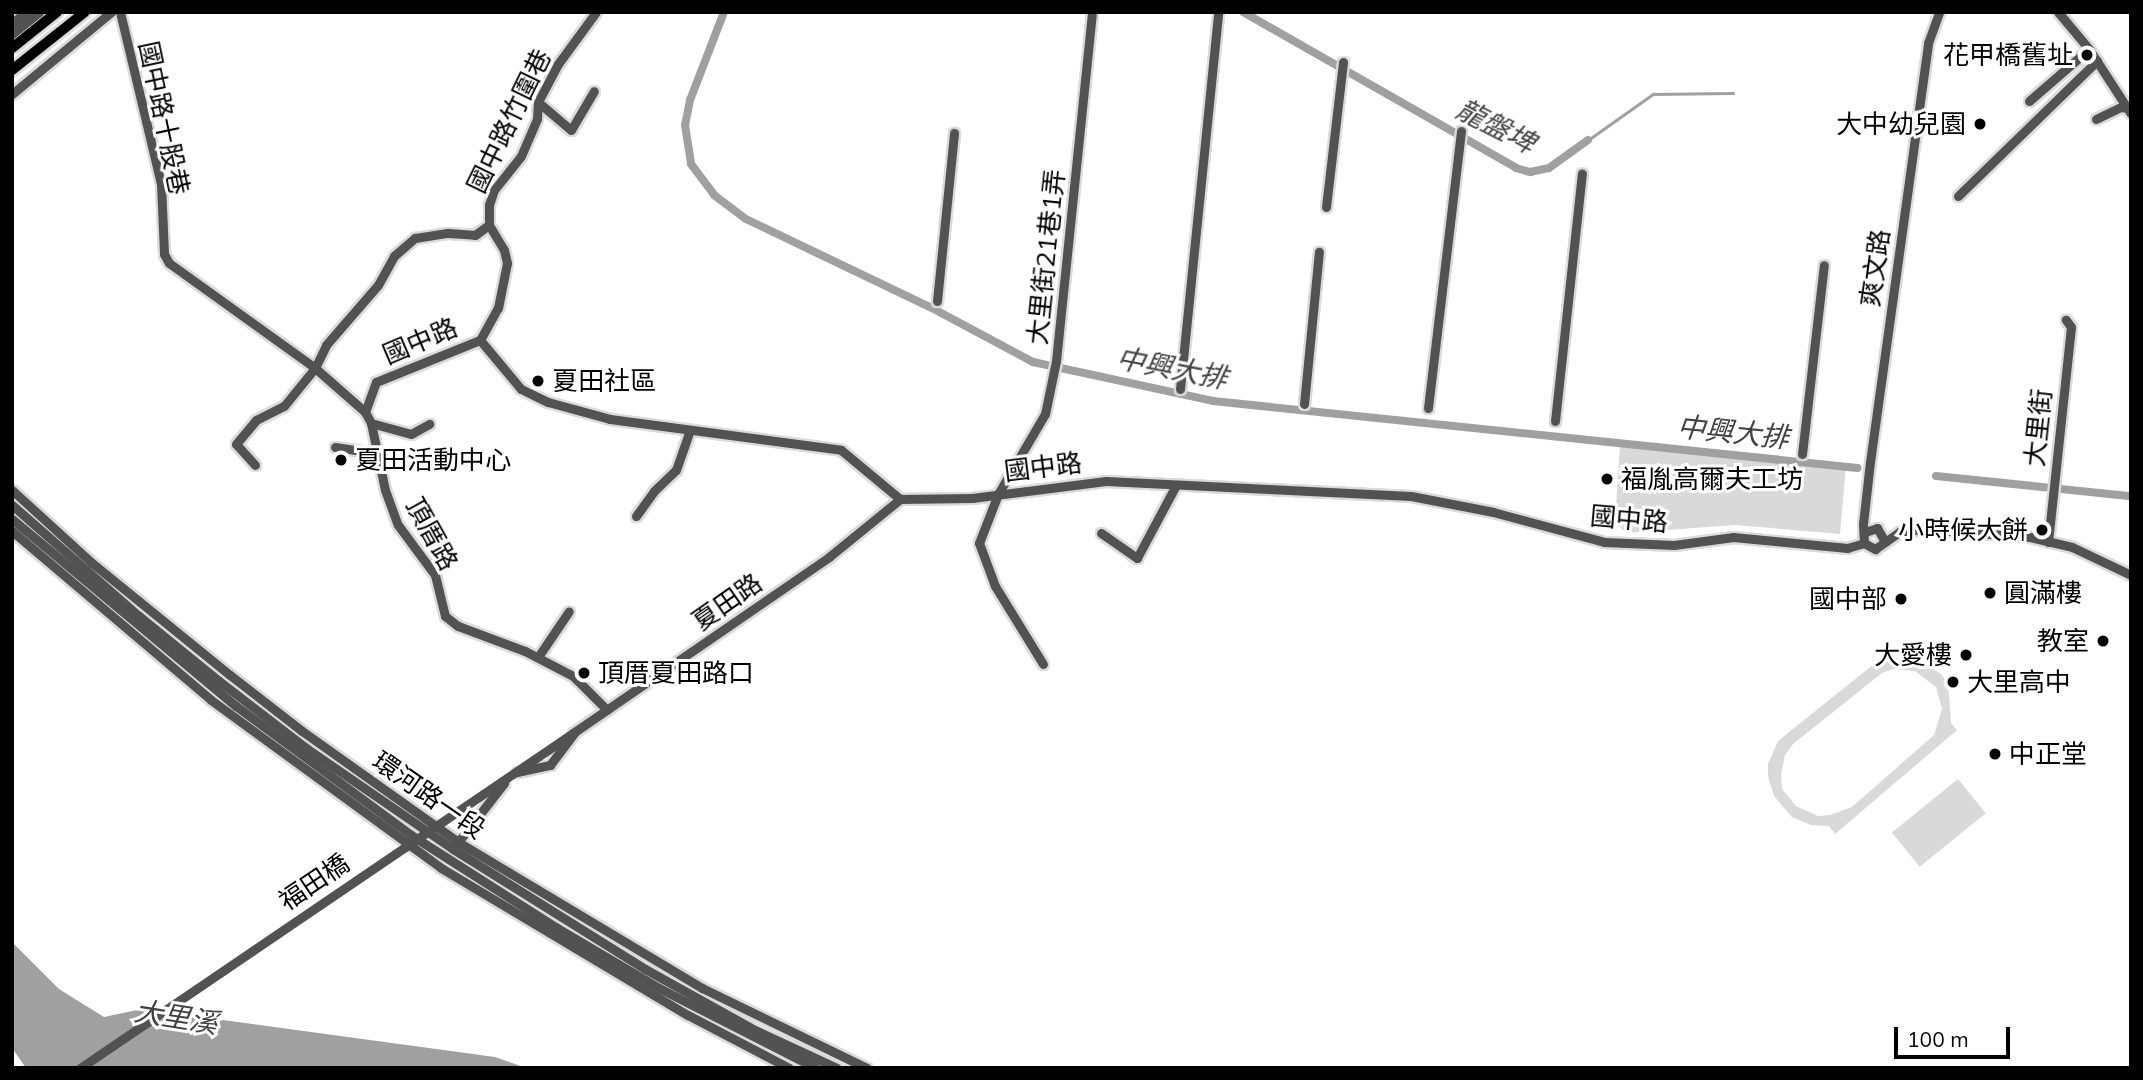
<!DOCTYPE html>
<html>
<head>
<meta charset="utf-8">
<style>
  body { margin:0 }
  #map { position:relative; width:2143px; height:1080px; overflow:hidden; background:#fff; font-family:Mulish,"Noto Sans TC",sans-serif }
  div>[style] { position:absolute }
  [style*='--x'] { left:calc(var(--x)*1px); top:calc(var(--y)*1px); width:calc(var(--w)*1px); rotate:calc(var(--a)*1deg) }
  .green>* { inset:0; background:#d9d9d9; transform-origin:0 0 }
  .water>* { inset:0; background:#a0a0a0 }
  .stream>* { height:2.5px; margin:-1.25px; padding:0 1.25px; transform-origin:1.25px; border-radius:1.25px; background:#a0a0a0 }
  .canal>* { height:8px; margin:-4px; padding:0 4px; transform-origin:4px; border-radius:4px; background:#a0a0a0 }
  .roads { filter:drop-shadow(2px 0 #dbdbdb) drop-shadow(-2px 0 #dbdbdb) drop-shadow(0 2px #dbdbdb) drop-shadow(0 -2px #dbdbdb) }
  .minor>* { height:9px; margin:-4.5px; padding:0 4.5px; transform-origin:4.5px; border-radius:4.5px; background:#525252 }
  .major>* { height:10px; margin:-5px; padding:0 5px; transform-origin:5px; border-radius:5px; background:#000 }
  .minor-bridge>* { height:9px; margin:-4.5px; padding:0 4.5px; transform-origin:4.5px; border-radius:4.5px; background:#525252 }
  .dots>* { width:19px; height:19px; translate:-50% -50%; box-sizing:border-box; border:4px solid #fff; border-radius:50% }
  span { translate:-50% -50%; white-space:nowrap; text-align:center; line-height:1.15; -webkit-text-stroke:6px #fff; paint-order:stroke }
  .poi-label { font-size:26px; color:#000 }
  .right { translate:-100% -50%; text-align:right }
  .left { translate:0 -50%; text-align:left }
  .street-label { font-size:26px; color:#000 }
  .water-label { font-size:28px; color:#414141; font-style:italic }
  .frame { position:absolute; inset:0; border:14px solid #000; pointer-events:none }
  .scale { position:absolute; left:1894px; top:1027px; width:116px; height:32px; box-sizing:border-box; border:4px solid #000; border-top:0; padding-left:9px; font-size:21px; line-height:24px; white-space:nowrap; color:#000; -webkit-text-stroke:5px #fff; paint-order:stroke }
</style>
</head>
<body>
<div id="map">
  <div class="green">
    <i style="clip-path:polygon(1620px 446px,1846px 466px,1840px 534px,1735px 525px,1626px 533px,1615px 522px)"></i>
    <i style="clip-path:polygon(evenodd,1889px 658px,1916px 659px,1941px 674px,1948px 684px,1951px 723px,1957px 730px,1835px 834px,1829px 826px,1811px 825px,1792px 817px,1774px 796px,1768px 776px,1768px 764px,1778px 741px,1874px 664px,1889px 658px,1893px 669px,1915px 671px,1936px 687px,1942px 709px,1934px 735px,1852px 807px,1830px 815px,1818px 816px,1796px 806px,1782px 789px,1781px 775px,1785px 755px,1793px 744px,1882px 673px,1893px 669px)"></i>
    <i style="left:1958px;top:779px;width:44px;height:85px;rotate:51deg"></i>
  </div>
  <div class="water">
    <i style="clip-path:polygon(12px 942px,59px 989px,104px 1017px,142px 1009px,495px 1057px,526px 1068px,26px 1068px,12px 1048px)"></i>
  </div>
  <div class="stream">
    <i style="--x:1588;--y:140;--w:80;--a:-35.3"></i>
    <i style="--x:1653;--y:94;--w:80;--a:-0.7"></i>
  </div>
  <div class="canal">
    <i style="--x:724;--y:12;--w:94;--a:111.1"></i>
    <i style="--x:690;--y:100;--w:25;--a:101"></i>
    <i style="--x:685;--y:125;--w:39;--a:81"></i>
    <i style="--x:691;--y:164;--w:39;--a:53"></i>
    <i style="--x:714;--y:195;--w:40;--a:37"></i>
    <i style="--x:746;--y:219;--w:204;--a:25.6"></i>
    <i style="--x:930;--y:307;--w:117;--a:28.1"></i>
    <i style="--x:1033;--y:362;--w:184;--a:12.2"></i>
    <i style="--x:1213;--y:401;--w:648;--a:5.93"></i>
    <i style="--x:1243;--y:12;--w:314;--a:29.7"></i>
    <i style="--x:1516;--y:168;--w:15;--a:16"></i>
    <i style="--x:1530;--y:172;--w:19;--a:-12"></i>
    <i style="--x:1549;--y:168;--w:48;--a:-35.7"></i>
    <i style="--x:1936;--y:476;--w:196;--a:5.9"></i>
  </div>
  <div class="roads">
    <div class="minor">
      <i style="--x:120;--y:12;--w:177;--a:76.6"></i>
      <i style="--x:161;--y:184;--w:70;--a:87.5"></i>
      <i style="--x:164;--y:254;--w:10;--a:61"></i>
      <i style="--x:169;--y:263;--w:180;--a:35.7"></i>
      <i style="--x:315;--y:368;--w:67;--a:41.3"></i>
      <i style="--x:365;--y:412;--w:13;--a:61"></i>
      <i style="--x:371;--y:423;--w:68;--a:78.2"></i>
      <i style="--x:385;--y:490;--w:37;--a:70"></i>
      <i style="--x:398;--y:525;--w:62;--a:53.5"></i>
      <i style="--x:435;--y:575;--w:42;--a:76.3"></i>
      <i style="--x:445;--y:616;--w:16;--a:38"></i>
      <i style="--x:458;--y:626;--w:72;--a:20.5"></i>
      <i style="--x:525;--y:651;--w:54;--a:27.5"></i>
      <i style="--x:573;--y:676;--w:48;--a:45"></i>
      <i style="--x:2058;--y:12;--w:48;--a:50"></i>
      <i style="--x:2089;--y:49;--w:77;--a:57.1"></i>
      <i style="--x:12;--y:23;--w:18;--a:-38"></i>
      <i style="--x:12;--y:34;--w:35;--a:-39"></i>
      <i style="--x:12;--y:94;--w:129;--a:-39.6"></i>
      <i style="--x:2029;--y:101;--w:79;--a:-40.9"></i>
      <i style="--x:538;--y:102;--w:43;--a:40.3"></i>
      <i style="--x:571;--y:130;--w:45;--a:-59.5"></i>
      <i style="--x:2096;--y:119;--w:28;--a:-26"></i>
      <i style="--x:2121;--y:107;--w:6;--a:9"></i>
      <i style="--x:1958;--y:196;--w:194;--a:-44.2"></i>
      <i style="--x:1326;--y:207;--w:146;--a:-83.3"></i>
      <i style="--x:937;--y:301;--w:169;--a:-84.2"></i>
      <i style="--x:480;--y:340;--w:37;--a:-61"></i>
      <i style="--x:498;--y:308;--w:46;--a:-78.7"></i>
      <i style="--x:507;--y:263;--w:13;--a:-103"></i>
      <i style="--x:504;--y:250;--w:29;--a:-121"></i>
      <i style="--x:1180;--y:389;--w:379;--a:-84.2"></i>
      <i style="--x:1304;--y:404;--w:153;--a:-84.4"></i>
      <i style="--x:1428;--y:408;--w:279;--a:-83.2"></i>
      <i style="--x:365;--y:412;--w:32;--a:-70"></i>
      <i style="--x:376;--y:382;--w:112;--a:-22"></i>
      <i style="--x:480;--y:340;--w:64;--a:50.1"></i>
      <i style="--x:521;--y:389;--w:30;--a:26"></i>
      <i style="--x:548;--y:402;--w:64;--a:15.3"></i>
      <i style="--x:610;--y:419;--w:233;--a:7.6"></i>
      <i style="--x:841;--y:450;--w:77;--a:39.7"></i>
      <i style="--x:900;--y:499;--w:72;--a:-0.8"></i>
      <i style="--x:972;--y:498;--w:135;--a:-7.2"></i>
      <i style="--x:1106;--y:481;--w:305;--a:2.8"></i>
      <i style="--x:1411;--y:496;--w:84;--a:11"></i>
      <i style="--x:1493;--y:512;--w:115;--a:15.1"></i>
      <i style="--x:1604;--y:542;--w:70;--a:2.5"></i>
      <i style="--x:1674;--y:545;--w:60;--a:-7.7"></i>
      <i style="--x:1733;--y:537;--w:115;--a:5.5"></i>
      <i style="--x:1847;--y:548;--w:18;--a:-16"></i>
      <i style="--x:1555;--y:421;--w:249;--a:-83.8"></i>
      <i style="--x:371;--y:423;--w:41;--a:15.4"></i>
      <i style="--x:411;--y:434;--w:21;--a:-29"></i>
      <i style="--x:335;--y:447;--w:40;--a:8.5"></i>
      <i style="--x:1802;--y:454;--w:190;--a:-83.4"></i>
      <i style="--x:255;--y:465;--w:28;--a:-132"></i>
      <i style="--x:236;--y:444;--w:31;--a:-50"></i>
      <i style="--x:256;--y:420;--w:31;--a:-27"></i>
      <i style="--x:284;--y:406;--w:49;--a:-50.8"></i>
      <i style="--x:315;--y:368;--w:25;--a:-64"></i>
      <i style="--x:326;--y:345;--w:79;--a:-49.1"></i>
      <i style="--x:378;--y:285;--w:33;--a:-61"></i>
      <i style="--x:394;--y:256;--w:28;--a:-41"></i>
      <i style="--x:415;--y:238;--w:33;--a:-9"></i>
      <i style="--x:448;--y:233;--w:27;--a:4"></i>
      <i style="--x:475;--y:235;--w:17;--a:-36"></i>
      <i style="--x:489;--y:225;--w:20;--a:-90"></i>
      <i style="--x:489;--y:205;--w:16;--a:-72"></i>
      <i style="--x:494;--y:190;--w:43;--a:-51.5"></i>
      <i style="--x:521;--y:156;--w:40;--a:-66.6"></i>
      <i style="--x:537;--y:119;--w:17;--a:-87"></i>
      <i style="--x:538;--y:102;--w:43;--a:-62.2"></i>
      <i style="--x:558;--y:64;--w:64;--a:-53.8"></i>
      <i style="--x:12;--y:490;--w:108;--a:42.4"></i>
      <i style="--x:92;--y:563;--w:178;--a:39.1"></i>
      <i style="--x:230;--y:675;--w:91;--a:37.9"></i>
      <i style="--x:302;--y:731;--w:191;--a:35.4"></i>
      <i style="--x:458;--y:842;--w:284;--a:30.9"></i>
      <i style="--x:702;--y:988;--w:183;--a:25.9"></i>
      <i style="--x:12;--y:505;--w:169;--a:41.2"></i>
      <i style="--x:139;--y:616;--w:103;--a:39.1"></i>
      <i style="--x:219;--y:681;--w:110;--a:37.6"></i>
      <i style="--x:306;--y:748;--w:178;--a:34.5"></i>
      <i style="--x:453;--y:849;--w:226;--a:32"></i>
      <i style="--x:645;--y:969;--w:126;--a:29"></i>
      <i style="--x:755;--y:1030;--w:90;--a:24.9"></i>
      <i style="--x:636;--y:516;--w:31;--a:-54"></i>
      <i style="--x:654;--y:491;--w:30;--a:-44"></i>
      <i style="--x:676;--y:470;--w:42;--a:-70.7"></i>
      <i style="--x:12;--y:519;--w:292;--a:39.9"></i>
      <i style="--x:236;--y:706;--w:217;--a:36.4"></i>
      <i style="--x:411;--y:835;--w:173;--a:32.5"></i>
      <i style="--x:557;--y:928;--w:118;--a:30.5"></i>
      <i style="--x:659;--y:988;--w:176;--a:27"></i>
      <i style="--x:12;--y:531;--w:261;--a:40.3"></i>
      <i style="--x:211;--y:700;--w:285;--a:36.1"></i>
      <i style="--x:441;--y:868;--w:287;--a:30.8"></i>
      <i style="--x:688;--y:1015;--w:114;--a:27.7"></i>
      <i style="--x:1865;--y:532;--w:13;--a:-18"></i>
      <i style="--x:1877;--y:528;--w:14;--a:60"></i>
      <i style="--x:1101;--y:533;--w:44;--a:34.8"></i>
      <i style="--x:1137;--y:558;--w:83;--a:-61.9"></i>
      <i style="--x:2048;--y:542;--w:216;--a:-83.9"></i>
      <i style="--x:2071;--y:327;--w:9;--a:-126"></i>
      <i style="--x:1864;--y:543;--w:19;--a:-93"></i>
      <i style="--x:1863;--y:524;--w:62;--a:-83.6"></i>
      <i style="--x:1870;--y:462;--w:423;--a:-82.1"></i>
      <i style="--x:1928;--y:43;--w:33;--a:-70"></i>
      <i style="--x:1864;--y:543;--w:13;--a:29"></i>
      <i style="--x:1875;--y:549;--w:29;--a:-35"></i>
      <i style="--x:1899;--y:532;--w:25;--a:-7"></i>
      <i style="--x:1924;--y:529;--w:106;--a:4.3"></i>
      <i style="--x:2030;--y:537;--w:43;--a:13.4"></i>
      <i style="--x:2072;--y:547;--w:65;--a:25.4"></i>
      <i style="--x:538;--y:657;--w:55;--a:-56"></i>
      <i style="--x:1043;--y:664;--w:92;--a:-121.6"></i>
      <i style="--x:995;--y:586;--w:46;--a:-110.4"></i>
      <i style="--x:979;--y:543;--w:53;--a:-68.8"></i>
      <i style="--x:998;--y:494;--w:93;--a:-59.6"></i>
      <i style="--x:1045;--y:414;--w:54;--a:-78.3"></i>
      <i style="--x:1056;--y:361;--w:351;--a:-84.1"></i>
      <i style="--x:573;--y:733;--w:311;--a:-34.5"></i>
      <i style="--x:829;--y:557;--w:92;--a:-39.2"></i>
      <i style="--x:517;--y:772;--w:34;--a:-12"></i>
      <i style="--x:550;--y:765;--w:41;--a:-52.9"></i>
      <i style="--x:455;--y:846;--w:80;--a:-52.1"></i>
    </div>
    <div class="major">
      <i style="--x:12;--y:48;--w:58;--a:-38.7"></i>
      <i style="--x:12;--y:70;--w:93;--a:-38.5"></i>
    </div>
  </div>
  <div class="minor-bridge">
    <i style="--x:80;--y:1068;--w:596;--a:-34.2"></i>
  </div>
  <div class="dots">
    <i style="left:2087px;top:55px;background:#000"></i>
    <i style="left:1980px;top:124px;background:#000"></i>
    <i style="left:538px;top:381px;background:#000"></i>
    <i style="left:341px;top:460px;background:#000"></i>
    <i style="left:1607px;top:479px;background:#000"></i>
    <i style="left:2042px;top:530px;background:#000"></i>
    <i style="left:1990px;top:593px;background:#000"></i>
    <i style="left:1901px;top:599px;background:#000"></i>
    <i style="left:2103px;top:641px;background:#000"></i>
    <i style="left:1966px;top:655px;background:#000"></i>
    <i style="left:584px;top:673px;background:#000"></i>
    <i style="left:1953px;top:682px;background:#000"></i>
    <i style="left:1995px;top:754px;background:#000"></i>
  </div>
  <div class="poi-label">
    <span class="right" style="left:2073px;top:55px">花甲橋舊址</span>
    <span class="right" style="left:1966px;top:124px">大中幼兒園</span>
    <span class="left" style="left:552px;top:381px">夏田社區</span>
    <span class="left" style="left:355px;top:460px">夏田活動中心</span>
    <span class="left" style="left:1621px;top:479px">福胤高爾夫工坊</span>
    <span class="right" style="left:2028px;top:530px">小時候大餅</span>
    <span class="left" style="left:2004px;top:593px">圓滿樓</span>
    <span class="right" style="left:1887px;top:599px">國中部</span>
    <span class="right" style="left:2089px;top:641px">教室</span>
    <span class="right" style="left:1952px;top:655px">大愛樓</span>
    <span class="left" style="left:598px;top:673px">頂厝夏田路口</span>
    <span class="left" style="left:1967px;top:682px">大里高中</span>
    <span class="left" style="left:2009px;top:754px">中正堂</span>
  </div>
  <div class="street-label">
    <span style="left:164px;top:118px;rotate:78deg">國中路十股巷</span>
    <span style="left:509px;top:121px;rotate:-64deg">國中路竹圍巷</span>
    <span style="left:1046px;top:257px;rotate:-84deg">大里街21巷1弄</span>
    <span style="left:1875px;top:268px;rotate:-82deg">爽文路</span>
    <span style="left:420px;top:341px;rotate:-23deg">國中路</span>
    <span style="left:2038px;top:428px;rotate:-84deg">大里街</span>
    <span style="left:1043px;top:467px;rotate:-7deg">國中路</span>
    <span style="left:1629px;top:519px;rotate:5deg">國中路</span>
    <span style="left:432px;top:534px;rotate:61deg">頂厝路</span>
    <span style="left:727px;top:602px;rotate:-35deg">夏田路</span>
    <span style="left:429px;top:795px;rotate:35deg">環河路一段</span>
    <span style="left:314px;top:882px;rotate:-34deg">福田橋</span>
  </div>
  <div class="water-label">
    <span style="left:1496px;top:126px;rotate:27deg">龍盤埤</span>
    <span style="left:1172px;top:368px;rotate:11deg">中興大排</span>
    <span style="left:1733px;top:432px;rotate:6deg">中興大排</span>
    <span style="left:176px;top:1017px;rotate:9deg">大里溪</span>
  </div>
  <div class="frame"></div>
  <div class="scale">100 m</div>
</div>
</body>
</html>
